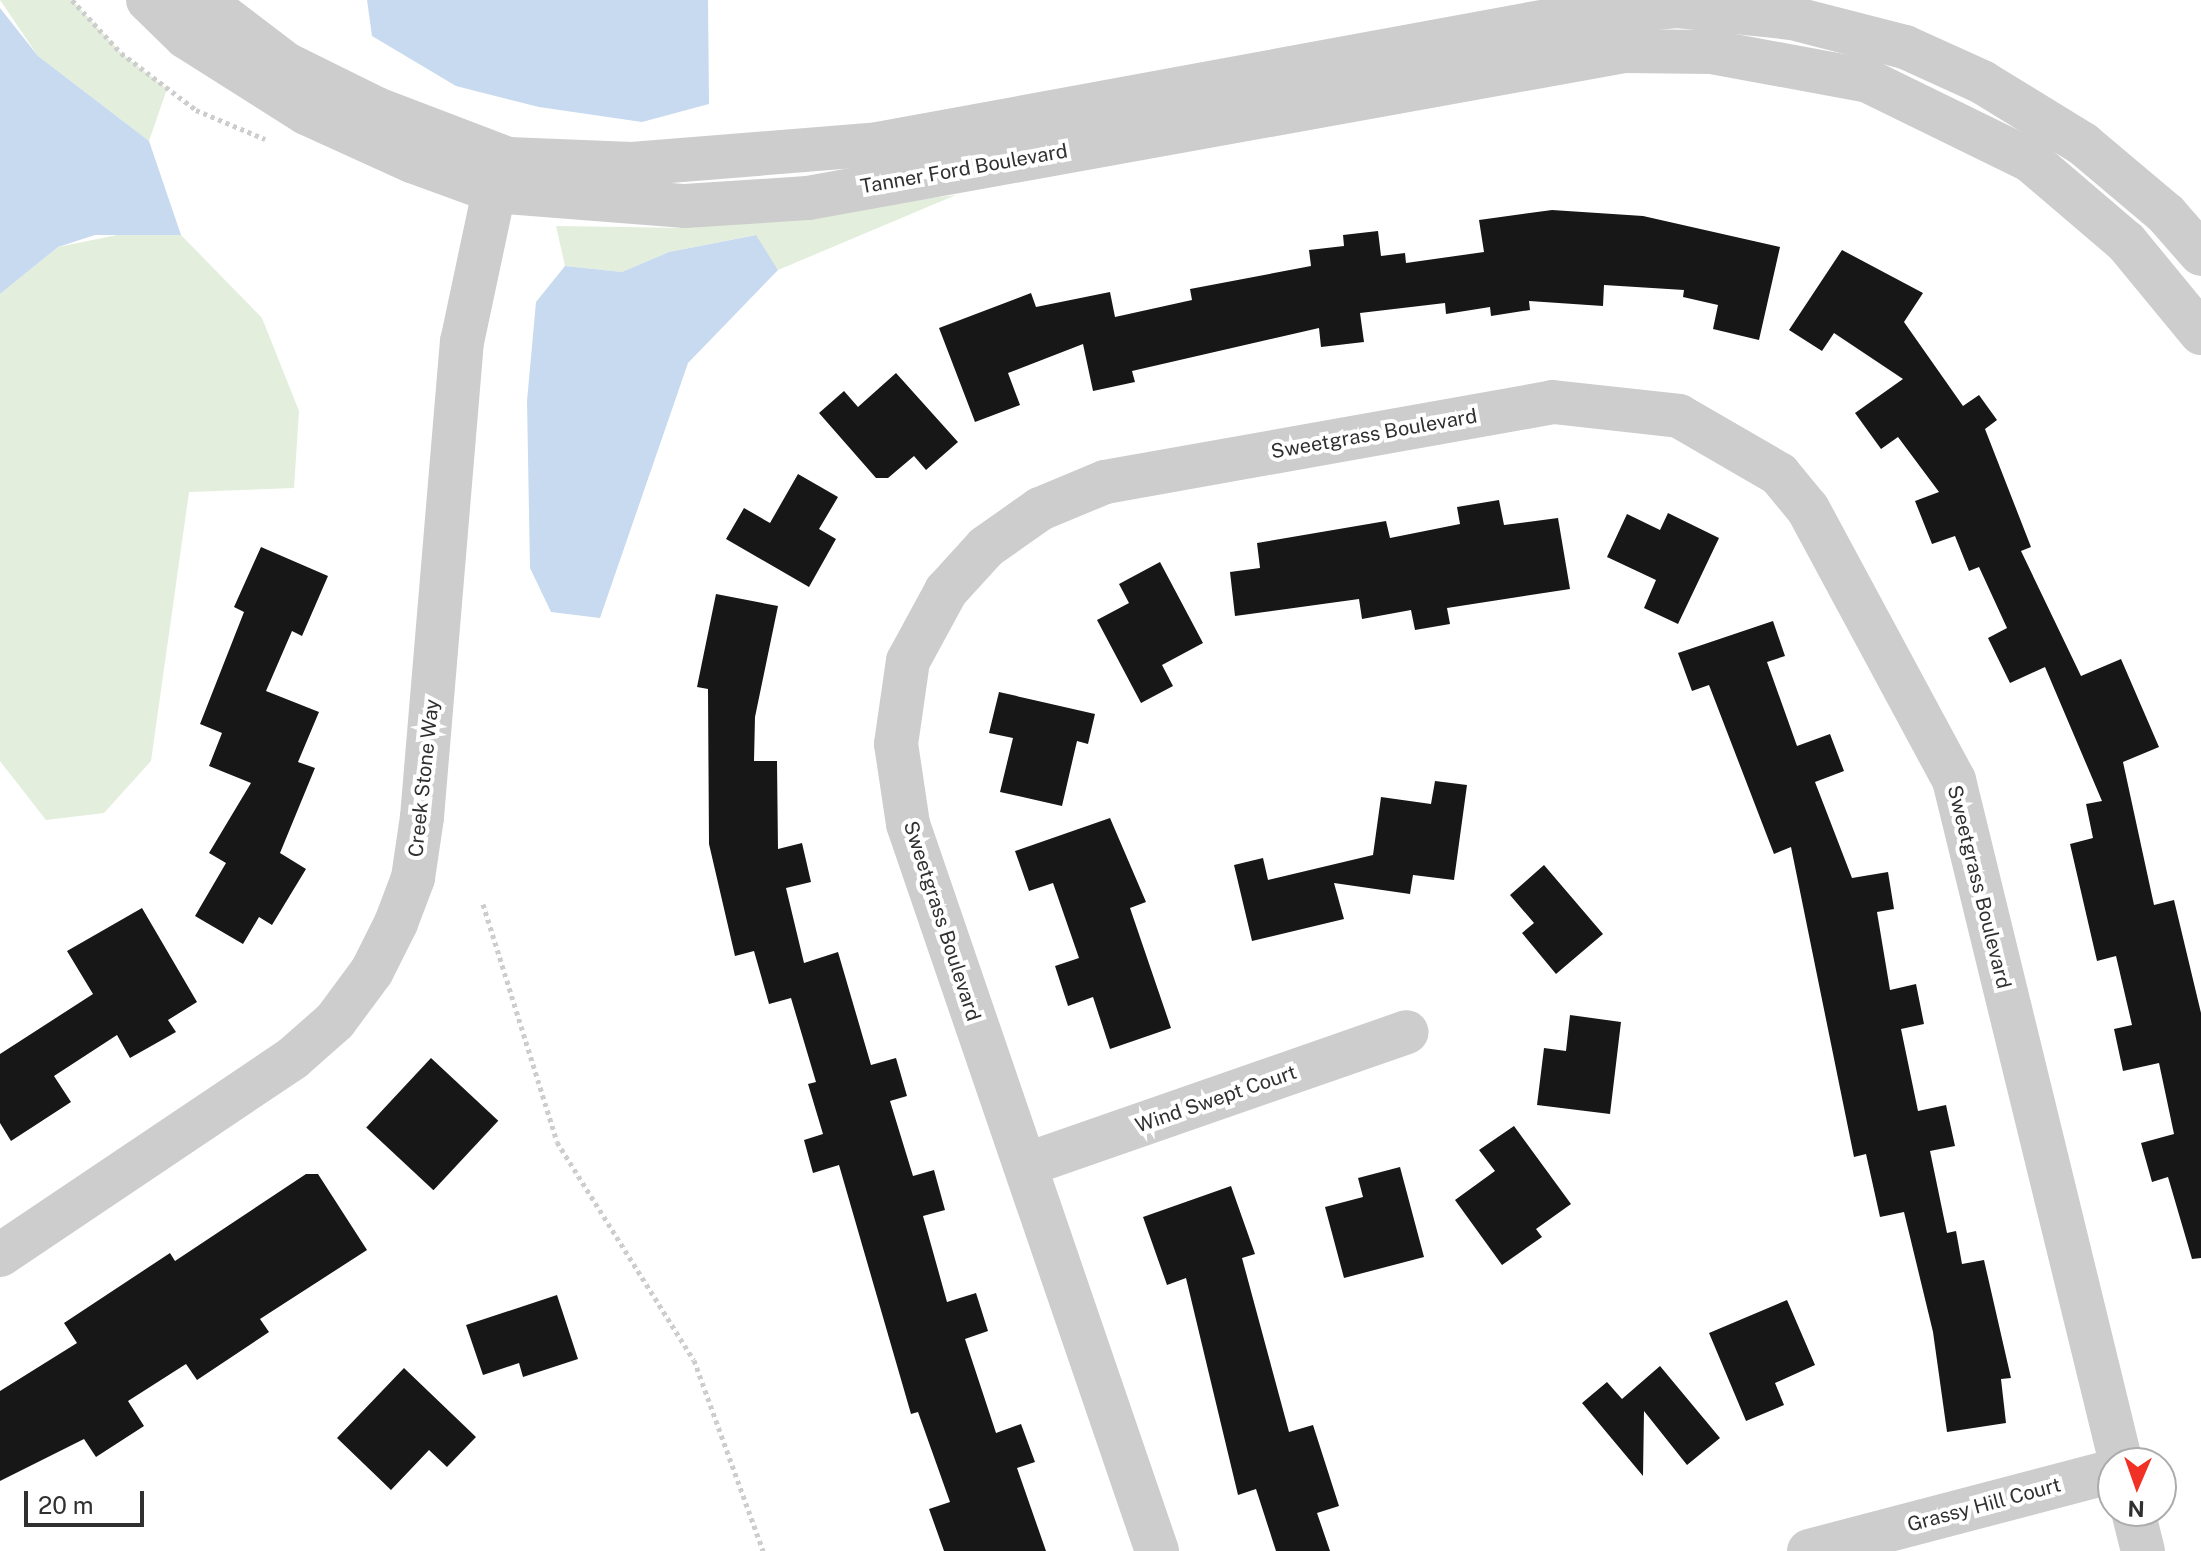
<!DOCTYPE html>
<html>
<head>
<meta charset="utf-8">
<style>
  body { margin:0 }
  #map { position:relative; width:2201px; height:1551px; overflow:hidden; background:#fff; font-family:"Public Sans",sans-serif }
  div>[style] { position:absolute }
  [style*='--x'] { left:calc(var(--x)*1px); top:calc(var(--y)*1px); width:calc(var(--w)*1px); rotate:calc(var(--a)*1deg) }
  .green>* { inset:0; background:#e3eedc }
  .water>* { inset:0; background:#c7daef }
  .building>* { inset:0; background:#171717; transform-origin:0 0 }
  .path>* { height:5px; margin-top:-2.5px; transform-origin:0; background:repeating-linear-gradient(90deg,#cdcdcd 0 4px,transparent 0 8px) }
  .minor>* { height:44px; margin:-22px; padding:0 22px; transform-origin:22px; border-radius:22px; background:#cdcdcd }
  .tertiary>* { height:44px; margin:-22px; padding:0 22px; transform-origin:22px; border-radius:22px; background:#cdcdcd }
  span { translate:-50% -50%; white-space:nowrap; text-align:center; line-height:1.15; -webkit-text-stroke:8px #fff; paint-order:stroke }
  .street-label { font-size:20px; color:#303030 }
  .north { position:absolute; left:2097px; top:1447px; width:80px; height:80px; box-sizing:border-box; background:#fff; border:2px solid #acacac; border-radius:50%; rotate:182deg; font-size:22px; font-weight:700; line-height:32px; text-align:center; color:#303030 }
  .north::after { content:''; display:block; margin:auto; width:28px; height:36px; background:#f23126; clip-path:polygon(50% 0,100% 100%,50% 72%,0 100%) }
  .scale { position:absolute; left:24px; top:1491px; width:120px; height:36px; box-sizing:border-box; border:4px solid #303030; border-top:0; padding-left:10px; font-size:24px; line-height:28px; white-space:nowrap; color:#303030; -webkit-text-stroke:6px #fff; paint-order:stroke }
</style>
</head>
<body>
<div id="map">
  <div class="green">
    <i style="clip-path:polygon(0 0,72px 0,121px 53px,167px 89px,149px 141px,38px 56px)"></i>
    <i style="clip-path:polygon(956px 195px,778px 270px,755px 235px,669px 252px,622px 272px,565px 266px,556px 226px,687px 228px)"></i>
    <i style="clip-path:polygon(137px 231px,181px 235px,262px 318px,299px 411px,294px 488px,189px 492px,151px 761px,104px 813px,46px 820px,0 761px,0 294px,58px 247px)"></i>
  </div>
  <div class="water">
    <i style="clip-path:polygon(367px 0,708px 0,709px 104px,642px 122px,539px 107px,456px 86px,372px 36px)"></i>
    <i style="clip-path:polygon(0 8px,38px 56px,149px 141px,181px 235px,95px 235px,58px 247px,0 294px)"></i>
    <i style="clip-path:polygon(756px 235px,778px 270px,688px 363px,600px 618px,551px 612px,530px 568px,527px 401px,536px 302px,565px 266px,622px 272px,669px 252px)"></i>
  </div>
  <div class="building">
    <i style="clip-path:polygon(1552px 210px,1643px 216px,1780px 247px,1759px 340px,1713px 329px,1718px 305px,1683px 297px,1684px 290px,1604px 285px,1603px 306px,1529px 301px,1530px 310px,1491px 316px,1490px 307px,1446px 314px,1445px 303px,1360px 313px,1364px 342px,1321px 347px,1319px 328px,1132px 371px,1135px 382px,1093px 391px,1083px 344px,1008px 373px,1020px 405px,975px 422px,939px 328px,1031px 293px,1036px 307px,1110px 292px,1115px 317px,1192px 300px,1190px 289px,1311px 266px,1309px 250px,1344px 246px,1343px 235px,1378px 231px,1381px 256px,1405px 253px,1406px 263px,1484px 252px,1479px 220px)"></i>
    <i style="clip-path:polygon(1842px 250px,1923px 293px,1904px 322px,1963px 406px,1979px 395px,1997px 420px,1985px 429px,2031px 547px,2021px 551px,2081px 676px,2121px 659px,2159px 747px,2123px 762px,2154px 905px,2174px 900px,2201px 1013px,2201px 1258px,2192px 1259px,2168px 1177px,2152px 1182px,2141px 1143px,2174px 1134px,2159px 1063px,2123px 1071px,2114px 1029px,2132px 1025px,2116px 956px,2097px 961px,2070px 844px,2093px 838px,2086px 804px,2102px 801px,2045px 667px,2010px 683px,1988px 638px,2007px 628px,1979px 567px,1969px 571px,1955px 536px,1932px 544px,1915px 501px,1939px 492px,1898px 437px,1881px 449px,1855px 413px,1903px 379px,1834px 333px,1822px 351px,1789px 330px)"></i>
    <i style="clip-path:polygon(896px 373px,958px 442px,926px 470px,914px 456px,888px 478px,876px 478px,819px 413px,844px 391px,858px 407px)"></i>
    <i style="clip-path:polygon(798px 474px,838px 497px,819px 529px,836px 539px,809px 587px,726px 539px,744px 508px,770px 523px)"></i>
    <i style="clip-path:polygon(1499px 500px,1504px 525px,1558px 518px,1570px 589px,1447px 608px,1450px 624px,1415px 630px,1411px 610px,1362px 619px,1359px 599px,1235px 616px,1230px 572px,1260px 568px,1257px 543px,1386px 521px,1390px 538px,1460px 524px,1457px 507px)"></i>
    <i style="clip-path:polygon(1668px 513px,1719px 538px,1678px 624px,1644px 608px,1656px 580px,1607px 557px,1627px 514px,1660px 530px)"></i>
    <i style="clip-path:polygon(261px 547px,328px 576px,302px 636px,292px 631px,266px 691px,319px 712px,298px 762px,315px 768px,280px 853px,306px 869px,272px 925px,259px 917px,243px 944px,195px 916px,226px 863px,209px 853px,251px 783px,209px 766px,222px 733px,200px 724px,244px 612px,234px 607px)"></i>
    <i style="clip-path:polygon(1160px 562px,1203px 643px,1162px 665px,1173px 686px,1141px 703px,1097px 620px,1129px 603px,1119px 584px)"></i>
    <i style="clip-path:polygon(716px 594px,778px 606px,755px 717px,754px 761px,777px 761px,778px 849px,802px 843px,811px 882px,786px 888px,804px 963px,838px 952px,871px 1065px,896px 1058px,907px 1096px,890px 1101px,913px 1176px,934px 1170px,945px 1210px,923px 1216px,947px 1302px,976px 1293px,988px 1331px,965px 1339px,996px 1433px,1021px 1424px,1035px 1462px,1017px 1468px,1046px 1551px,944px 1551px,929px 1509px,950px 1502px,918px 1412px,911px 1414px,839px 1165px,813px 1173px,804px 1140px,823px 1134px,808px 1084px,816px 1082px,791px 998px,769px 1004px,754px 951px,735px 956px,709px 844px,708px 689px,697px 687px)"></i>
    <i style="clip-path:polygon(1773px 621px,1785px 656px,1767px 662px,1797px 746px,1830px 734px,1844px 771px,1815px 782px,1852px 878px,1888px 872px,1894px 909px,1877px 912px,1890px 990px,1916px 984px,1924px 1024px,1901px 1029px,1918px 1111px,1946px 1105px,1955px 1146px,1930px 1151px,1947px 1233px,1956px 1231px,1962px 1264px,1984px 1260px,2011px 1378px,2001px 1379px,2006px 1423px,1947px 1432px,1933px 1332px,1904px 1212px,1880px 1217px,1866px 1154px,1854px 1157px,1791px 847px,1774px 854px,1709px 685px,1692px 691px,1678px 653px)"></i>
    <i style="clip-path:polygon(999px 692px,1095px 714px,1088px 744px,1077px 741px,1062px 806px,1000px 792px,1013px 738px,989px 733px)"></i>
    <i style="clip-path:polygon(1435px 781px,1467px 785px,1454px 880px,1413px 875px,1410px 894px,1334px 883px,1344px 919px,1252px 941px,1234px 865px,1263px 858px,1268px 880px,1373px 855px,1381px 797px,1431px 804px)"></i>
    <i style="clip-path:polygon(1110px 818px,1146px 902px,1130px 908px,1171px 1028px,1110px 1049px,1093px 997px,1068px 1006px,1055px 966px,1079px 958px,1053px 883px,1029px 891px,1015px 851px)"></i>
    <i style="clip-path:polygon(1544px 865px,1603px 934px,1556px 974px,1522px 933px,1534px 923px,1510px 895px)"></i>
    <i style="clip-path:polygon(142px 908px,197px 1002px,168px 1020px,176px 1032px,130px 1058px,117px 1035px,54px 1076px,71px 1102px,11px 1141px,0 1123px,0 1054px,93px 994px,67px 951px)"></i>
    <i style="clip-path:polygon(1570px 1015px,1621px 1022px,1610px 1114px,1537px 1105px,1544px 1048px,1566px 1051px)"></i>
    <i style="left:431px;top:1058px;width:92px;height:95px;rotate:43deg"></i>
    <i style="clip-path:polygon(1514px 1126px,1571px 1204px,1536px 1229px,1542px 1237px,1502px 1265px,1455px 1200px,1495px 1171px,1479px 1150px)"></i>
    <i style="clip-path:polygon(1400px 1167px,1424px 1257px,1344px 1278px,1325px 1207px,1363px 1197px,1358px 1178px)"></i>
    <i style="clip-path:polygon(306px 1174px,318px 1174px,367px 1250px,260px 1319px,269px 1332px,197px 1380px,186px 1364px,128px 1401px,144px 1426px,96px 1457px,84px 1439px,0 1481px,0 1391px,77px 1343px,64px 1323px,170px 1253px,175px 1261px)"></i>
    <i style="clip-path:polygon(1231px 1186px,1255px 1254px,1242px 1258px,1289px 1432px,1313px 1425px,1339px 1506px,1317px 1513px,1330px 1551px,1276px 1551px,1256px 1489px,1238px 1495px,1186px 1278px,1167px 1285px,1143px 1217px)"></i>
    <i style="clip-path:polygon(557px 1295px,578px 1359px,523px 1377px,519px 1363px,483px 1375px,466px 1325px)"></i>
    <i style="clip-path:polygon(1787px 1300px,1815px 1365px,1775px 1383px,1784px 1405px,1746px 1421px,1709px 1333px)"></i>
    <i style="clip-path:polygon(1660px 1366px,1720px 1438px,1687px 1465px,1644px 1411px,1643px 1476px,1582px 1403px,1607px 1382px,1622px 1399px)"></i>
    <i style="clip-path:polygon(404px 1368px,476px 1437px,447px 1467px,429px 1450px,391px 1490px,337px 1438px)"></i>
  </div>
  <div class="path">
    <i style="--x:72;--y:0;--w:72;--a:47.2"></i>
    <i style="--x:121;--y:53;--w:94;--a:37.2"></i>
    <i style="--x:196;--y:110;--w:75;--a:22.8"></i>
    <i style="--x:483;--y:904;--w:249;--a:72.7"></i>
    <i style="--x:557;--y:1142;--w:257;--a:57.9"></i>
    <i style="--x:694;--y:1360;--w:203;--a:70.1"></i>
  </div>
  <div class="minor">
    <i style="--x:1025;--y:1165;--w:404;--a:-19.2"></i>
    <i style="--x:0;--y:1255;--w:353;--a:-33.9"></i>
    <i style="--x:293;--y:1058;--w:56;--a:-41.4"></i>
    <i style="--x:335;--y:1021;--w:62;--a:-53.5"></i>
    <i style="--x:372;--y:971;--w:54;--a:-63.4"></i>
    <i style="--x:396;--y:923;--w:48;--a:-69.3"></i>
    <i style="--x:413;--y:878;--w:62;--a:-81.6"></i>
    <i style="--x:422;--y:817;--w:477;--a:-85.2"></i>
    <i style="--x:462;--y:342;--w:154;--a:-78"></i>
    <i style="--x:494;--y:191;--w:35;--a:-66"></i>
    <i style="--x:2133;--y:1511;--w:41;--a:76"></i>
    <i style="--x:1157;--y:1551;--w:768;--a:-108.91"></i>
    <i style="--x:908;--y:824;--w:81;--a:-98.5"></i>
    <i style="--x:896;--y:744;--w:84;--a:-81.8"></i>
    <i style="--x:908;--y:661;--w:80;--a:-61.5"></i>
    <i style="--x:946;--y:591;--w:59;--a:-47.7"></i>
    <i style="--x:986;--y:547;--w:66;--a:-35.1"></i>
    <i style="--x:1040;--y:509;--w:70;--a:-22.6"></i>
    <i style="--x:1105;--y:482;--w:455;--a:-10.1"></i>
    <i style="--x:1553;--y:402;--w:127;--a:6.3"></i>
    <i style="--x:1679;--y:416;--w:116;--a:30.1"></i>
    <i style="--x:1779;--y:474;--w:45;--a:50.4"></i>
    <i style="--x:1808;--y:509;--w:308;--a:61.7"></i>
    <i style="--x:1954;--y:780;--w:703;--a:76.26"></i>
    <i style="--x:1809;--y:1551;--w:314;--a:-14.7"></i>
  </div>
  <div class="tertiary">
    <i style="--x:148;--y:0;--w:53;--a:44.2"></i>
    <i style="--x:186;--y:37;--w:142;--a:32.3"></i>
    <i style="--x:306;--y:113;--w:116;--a:24.4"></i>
    <i style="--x:412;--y:161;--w:87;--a:20.1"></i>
    <i style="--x:494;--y:191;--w:192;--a:4.5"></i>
    <i style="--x:685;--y:206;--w:123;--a:-3.7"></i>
    <i style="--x:808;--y:198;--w:829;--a:-10.21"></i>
    <i style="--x:1624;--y:51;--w:88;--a:0.7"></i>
    <i style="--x:1712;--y:52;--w:159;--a:10.5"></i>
    <i style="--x:1868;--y:81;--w:182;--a:26.1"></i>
    <i style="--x:2031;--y:161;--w:125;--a:40.5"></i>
    <i style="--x:2126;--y:242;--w:118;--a:50.5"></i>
    <i style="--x:202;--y:0;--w:106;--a:37.3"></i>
    <i style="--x:286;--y:64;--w:102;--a:26.3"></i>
    <i style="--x:377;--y:109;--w:140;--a:20.9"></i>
    <i style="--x:508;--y:159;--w:124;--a:2.3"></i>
    <i style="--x:632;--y:164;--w:247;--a:-4.6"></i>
    <i style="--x:878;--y:144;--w:719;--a:-10.42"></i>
    <i style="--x:1585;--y:14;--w:93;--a:-4.9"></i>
    <i style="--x:1678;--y:6;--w:115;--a:6"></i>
    <i style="--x:1792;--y:18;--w:117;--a:14.4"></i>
    <i style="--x:1905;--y:47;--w:85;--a:24.4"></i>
    <i style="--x:1982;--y:82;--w:119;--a:31.5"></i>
    <i style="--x:2083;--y:144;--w:109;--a:40.1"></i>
    <i style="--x:2166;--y:214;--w:53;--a:48.8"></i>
  </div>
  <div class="street-label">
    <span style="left:964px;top:169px;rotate:-10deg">Tanner Ford Boulevard</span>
    <span style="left:1374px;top:434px;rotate:-10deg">Sweetgrass Boulevard</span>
    <span style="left:424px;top:778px;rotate:-84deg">Creek Stone Way</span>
    <span style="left:1979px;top:887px;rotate:76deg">Sweetgrass Boulevard</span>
    <span style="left:942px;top:921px;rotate:72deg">Sweetgrass Boulevard</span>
    <span style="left:1216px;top:1099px;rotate:-19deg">Wind Swept Court</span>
    <span style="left:1984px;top:1505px;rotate:-15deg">Grassy Hill Court</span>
  </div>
  <div class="north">N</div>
  <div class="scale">20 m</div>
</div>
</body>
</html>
